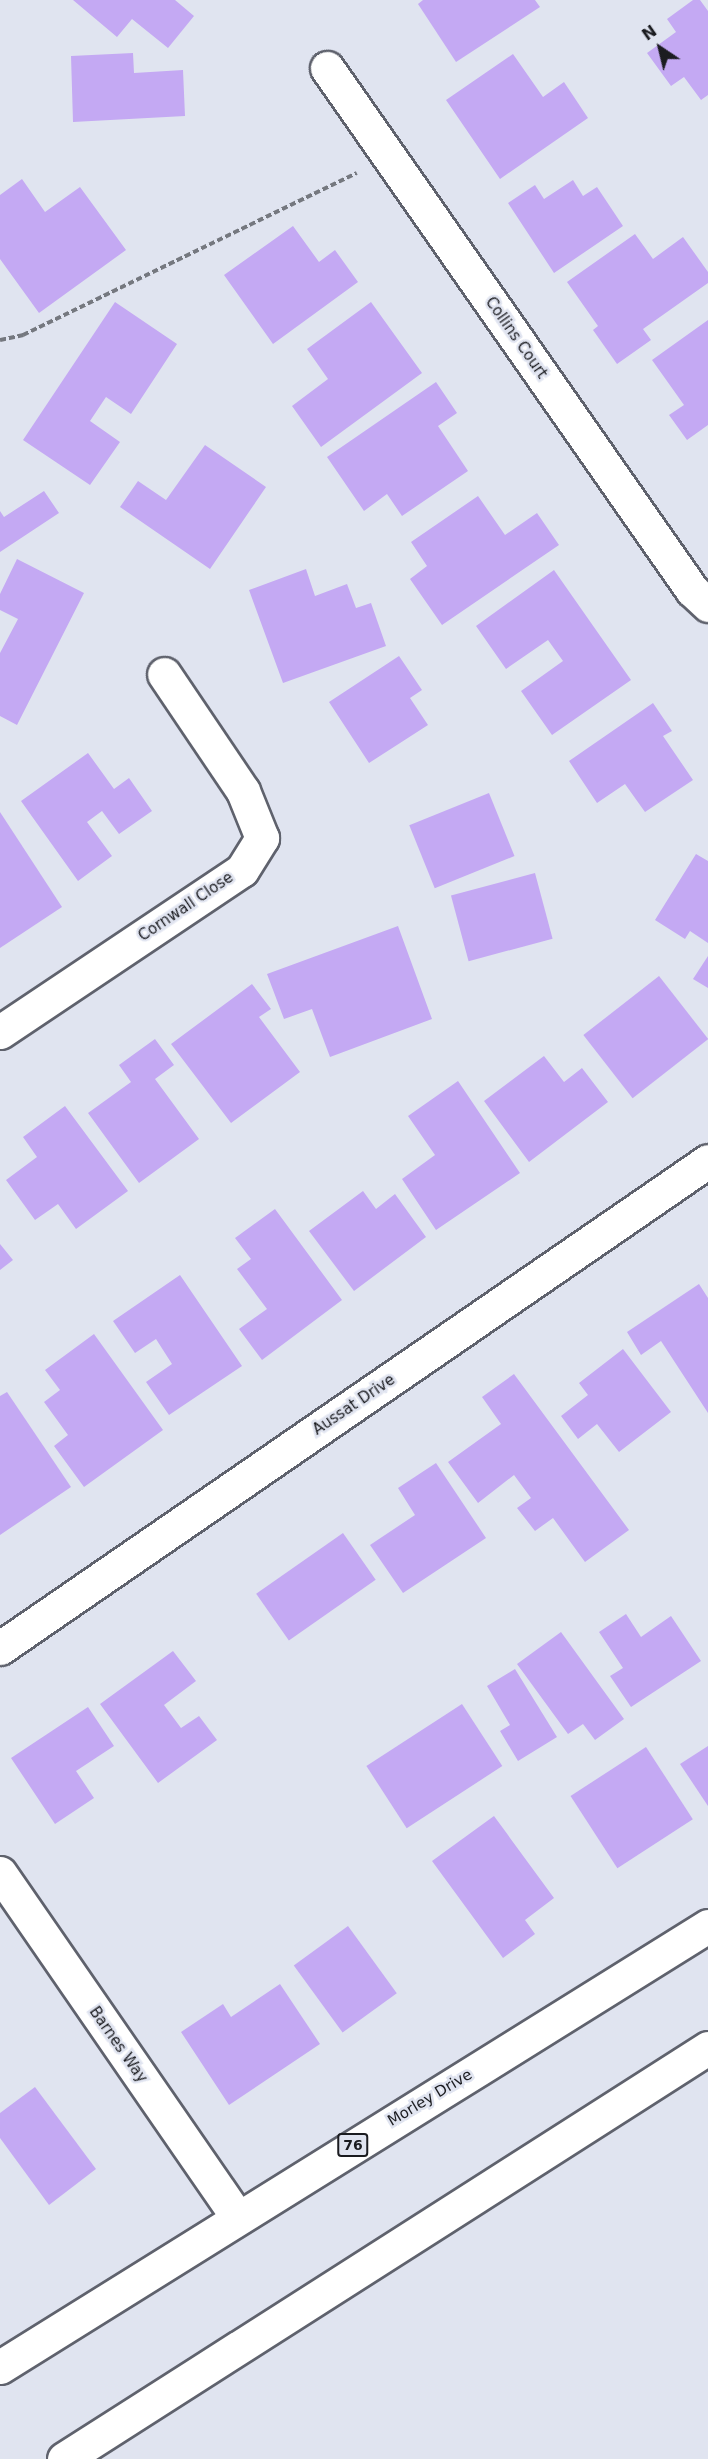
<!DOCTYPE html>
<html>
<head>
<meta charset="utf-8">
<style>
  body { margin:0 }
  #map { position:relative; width:708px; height:2459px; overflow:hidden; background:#e0e4f0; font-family:"DejaVu Sans",sans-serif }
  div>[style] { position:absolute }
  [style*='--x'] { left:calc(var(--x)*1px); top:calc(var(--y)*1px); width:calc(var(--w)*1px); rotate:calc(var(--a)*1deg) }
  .building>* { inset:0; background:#c4a9f3; transform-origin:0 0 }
  .path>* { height:4px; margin-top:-2px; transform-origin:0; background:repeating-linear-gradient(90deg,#75787f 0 6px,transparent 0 9px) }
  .roads { filter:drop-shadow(2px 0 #5f626d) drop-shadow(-2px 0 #5f626d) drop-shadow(0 2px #5f626d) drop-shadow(0 -2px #5f626d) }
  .minor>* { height:33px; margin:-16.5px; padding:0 16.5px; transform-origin:16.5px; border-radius:16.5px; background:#fff }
  .major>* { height:33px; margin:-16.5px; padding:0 16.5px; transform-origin:16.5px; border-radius:16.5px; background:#fff }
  span { translate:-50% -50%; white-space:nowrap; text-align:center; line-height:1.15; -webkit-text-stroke:5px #e0e4f0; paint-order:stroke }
  .shield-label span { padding:2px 4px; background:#e0e4f0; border:2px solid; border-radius:4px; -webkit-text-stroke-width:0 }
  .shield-label { font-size:14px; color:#1b1c20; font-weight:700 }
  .street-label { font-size:15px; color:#1b1c20 }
  .north { position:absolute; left:630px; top:18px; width:60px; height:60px; -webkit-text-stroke:4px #e0e4f0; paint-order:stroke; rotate:325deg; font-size:16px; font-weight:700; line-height:24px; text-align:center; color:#1b1c20 }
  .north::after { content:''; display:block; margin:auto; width:21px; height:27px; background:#1b1c20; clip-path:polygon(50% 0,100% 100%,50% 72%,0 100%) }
</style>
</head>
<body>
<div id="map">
  <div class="building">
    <i style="clip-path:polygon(73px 0,175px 0,194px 16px,168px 48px,132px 19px,117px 37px)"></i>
    <i style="clip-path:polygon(423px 0,535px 0,540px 7px,456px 62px,418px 4px)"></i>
    <i style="clip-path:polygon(693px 0,700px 0,708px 11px,708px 95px,701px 100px,684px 77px,671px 86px,647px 53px,676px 32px,667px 19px)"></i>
    <i style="clip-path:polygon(133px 53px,134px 73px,183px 70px,185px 116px,73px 122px,71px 56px)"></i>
    <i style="clip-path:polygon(513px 54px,543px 97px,564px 82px,588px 118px,500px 179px,446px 100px)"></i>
    <i style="clip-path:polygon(22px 179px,45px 212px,80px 187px,126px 250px,39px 313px,0 259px,0 195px)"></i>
    <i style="clip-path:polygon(573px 180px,583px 196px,597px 187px,623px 226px,554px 273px,508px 203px,535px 185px,544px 199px)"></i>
    <i style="clip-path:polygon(293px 226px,319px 262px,335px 250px,358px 282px,273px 344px,224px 275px)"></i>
    <i style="clip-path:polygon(635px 234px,653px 259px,683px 237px,708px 272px,708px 283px,643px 329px,651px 340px,617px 364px,593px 330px,598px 326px,567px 282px)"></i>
    <i style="clip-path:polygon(115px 302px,177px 344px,131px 414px,106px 397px,90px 421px,120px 442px,90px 485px,23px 440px)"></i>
    <i style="clip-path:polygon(371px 302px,422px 373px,321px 447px,292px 406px,328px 379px,307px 349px)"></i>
    <i style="clip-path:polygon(708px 320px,708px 425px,687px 440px,669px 415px,684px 405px,652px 360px)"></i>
    <i style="clip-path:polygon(436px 382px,457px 413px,438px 426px,468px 471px,402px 516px,387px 494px,364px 511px,327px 457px)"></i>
    <i style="clip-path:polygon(205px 445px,266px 487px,210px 569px,120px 507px,138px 481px,166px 500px)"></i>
    <i style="clip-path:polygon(44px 491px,59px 513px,0 552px,0 511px,4px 517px)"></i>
    <i style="clip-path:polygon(478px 496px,505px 535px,537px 513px,559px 545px,442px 625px,410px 579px,427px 566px,411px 542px)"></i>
    <i style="clip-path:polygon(17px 559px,84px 593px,17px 725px,0 716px,0 653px,18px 619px,0 610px,0 594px)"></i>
    <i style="clip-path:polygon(306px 569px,315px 596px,347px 584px,356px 608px,371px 603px,386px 646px,283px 683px,249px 590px)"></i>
    <i style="clip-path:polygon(554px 570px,631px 680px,552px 735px,521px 691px,563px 661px,548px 640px,506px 669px,476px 626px)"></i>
    <i style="clip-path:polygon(399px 656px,422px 690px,410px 698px,428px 725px,369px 763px,329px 702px)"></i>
    <i style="clip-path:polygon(653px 703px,672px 731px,663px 736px,693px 780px,645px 812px,625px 784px,597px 803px,569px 761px)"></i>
    <i style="clip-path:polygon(88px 753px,114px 789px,129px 778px,152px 811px,119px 834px,102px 811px,87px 822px,112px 856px,78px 881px,21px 801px)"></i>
    <i style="left:489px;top:793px;width:68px;height:86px;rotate:68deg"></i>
    <i style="clip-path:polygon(0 812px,62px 907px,0 948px)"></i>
    <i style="clip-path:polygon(696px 854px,708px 861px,708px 943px,690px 931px,685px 939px,655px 920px)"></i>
    <i style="left:535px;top:873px;width:68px;height:87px;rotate:75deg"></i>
    <i style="clip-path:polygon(398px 926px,432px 1019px,330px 1057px,312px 1009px,284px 1019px,267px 974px)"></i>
    <i style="clip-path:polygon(708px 956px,708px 988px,693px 979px)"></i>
    <i style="left:659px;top:976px;width:80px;height:96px;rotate:52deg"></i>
    <i style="clip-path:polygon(252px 984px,271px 1009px,259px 1017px,300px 1072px,231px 1123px,171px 1044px)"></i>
    <i style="clip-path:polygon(155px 1039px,174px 1065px,155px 1079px,199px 1139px,139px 1183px,88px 1113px,131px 1082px,119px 1065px)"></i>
    <i style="clip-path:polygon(544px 1056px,564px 1082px,582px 1068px,608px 1102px,529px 1162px,484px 1101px)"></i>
    <i style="clip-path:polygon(458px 1081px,520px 1173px,436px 1230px,402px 1179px,435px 1155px,408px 1116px)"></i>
    <i style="clip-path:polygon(65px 1106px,128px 1191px,76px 1229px,58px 1204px,35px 1220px,6px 1180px,37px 1157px,23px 1137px)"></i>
    <i style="clip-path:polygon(363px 1191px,376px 1209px,395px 1194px,426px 1237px,354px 1291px,309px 1231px)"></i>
    <i style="clip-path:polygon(275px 1209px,342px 1300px,262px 1360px,239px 1329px,267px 1309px,237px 1269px,251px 1259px,235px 1238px)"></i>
    <i style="clip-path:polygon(0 1244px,13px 1260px,0 1270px)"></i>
    <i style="clip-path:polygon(180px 1275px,242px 1366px,169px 1415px,146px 1382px,172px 1364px,156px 1339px,135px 1353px,113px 1321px)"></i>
    <i style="clip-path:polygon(699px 1284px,708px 1298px,708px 1413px,661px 1341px,641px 1355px,627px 1332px)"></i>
    <i style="clip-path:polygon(94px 1334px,163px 1430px,84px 1487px,54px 1446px,68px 1435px,44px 1402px,60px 1390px,45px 1370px)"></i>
    <i style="clip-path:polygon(623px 1349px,671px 1412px,619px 1452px,597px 1424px,578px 1439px,561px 1416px,588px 1395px,579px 1383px)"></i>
    <i style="clip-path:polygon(514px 1374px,629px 1530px,585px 1562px,553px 1518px,535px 1531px,517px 1508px,531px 1498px,514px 1475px,478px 1503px,448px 1462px,501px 1424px,482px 1397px)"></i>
    <i style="clip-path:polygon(7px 1392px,71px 1487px,0 1535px,0 1396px)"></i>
    <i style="clip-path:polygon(436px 1463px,486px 1538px,403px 1593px,370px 1545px,415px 1515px,398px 1488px)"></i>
    <i style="left:343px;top:1533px;width:57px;height:106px;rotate:55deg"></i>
    <i style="clip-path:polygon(626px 1614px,641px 1637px,671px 1616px,701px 1661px,631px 1707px,610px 1676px,623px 1668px,599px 1632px)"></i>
    <i style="clip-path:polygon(561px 1632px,624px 1719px,595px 1740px,583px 1724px,568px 1734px,517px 1664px)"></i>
    <i style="clip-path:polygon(173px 1651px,196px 1681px,164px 1705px,181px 1728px,199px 1716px,217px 1740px,158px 1783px,100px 1704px)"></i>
    <i style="clip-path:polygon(515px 1669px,557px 1737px,518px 1761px,500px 1731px,510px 1725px,487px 1686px)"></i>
    <i style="left:462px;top:1704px;width:74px;height:114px;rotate:57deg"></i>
    <i style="clip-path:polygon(88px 1707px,114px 1746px,76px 1771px,94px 1798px,55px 1824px,11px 1758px)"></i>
    <i style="clip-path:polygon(708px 1746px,708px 1806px,680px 1764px)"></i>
    <i style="left:646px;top:1747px;width:86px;height:90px;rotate:57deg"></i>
    <i style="clip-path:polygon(494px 1816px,554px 1898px,525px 1920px,535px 1934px,503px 1958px,432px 1861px)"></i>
    <i style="left:348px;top:1926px;width:83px;height:67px;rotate:54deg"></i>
    <i style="clip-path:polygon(280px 1984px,320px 2044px,229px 2105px,181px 2032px,223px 2004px,231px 2017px)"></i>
    <i style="clip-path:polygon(35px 2087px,96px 2169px,49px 2205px,0 2138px,0 2113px)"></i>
  </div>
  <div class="path">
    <i style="--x:0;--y:340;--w:24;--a:-12"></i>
    <i style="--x:23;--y:335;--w:371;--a:-25.9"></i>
  </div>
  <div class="roads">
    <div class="minor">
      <i style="--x:327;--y:68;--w:637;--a:55.04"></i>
      <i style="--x:692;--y:590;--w:22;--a:43"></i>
      <i style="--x:0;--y:1032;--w:291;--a:-33.8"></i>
      <i style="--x:242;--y:870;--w:38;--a:-58"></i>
      <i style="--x:262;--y:838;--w:51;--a:-112"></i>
      <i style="--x:243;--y:791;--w:141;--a:-124"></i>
      <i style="--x:0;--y:1648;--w:859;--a:-34.52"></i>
      <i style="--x:0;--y:1873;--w:417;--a:55.4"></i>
    </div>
    <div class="major">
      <i style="--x:0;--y:2367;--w:834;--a:-31.92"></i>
      <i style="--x:64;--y:2459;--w:764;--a:-32.55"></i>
    </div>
  </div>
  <div class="shield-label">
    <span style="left:353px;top:2145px">76</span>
  </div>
  <div class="street-label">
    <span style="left:516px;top:338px;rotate:55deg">Collins Court</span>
    <span style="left:186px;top:907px;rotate:-34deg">Cornwall Close</span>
    <span style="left:354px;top:1405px;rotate:-34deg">Aussat Drive</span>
    <span style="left:118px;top:2045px;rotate:55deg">Barnes Way</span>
    <span style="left:430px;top:2098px;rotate:-31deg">Morley Drive</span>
  </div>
  <div class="north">N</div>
</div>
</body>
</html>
